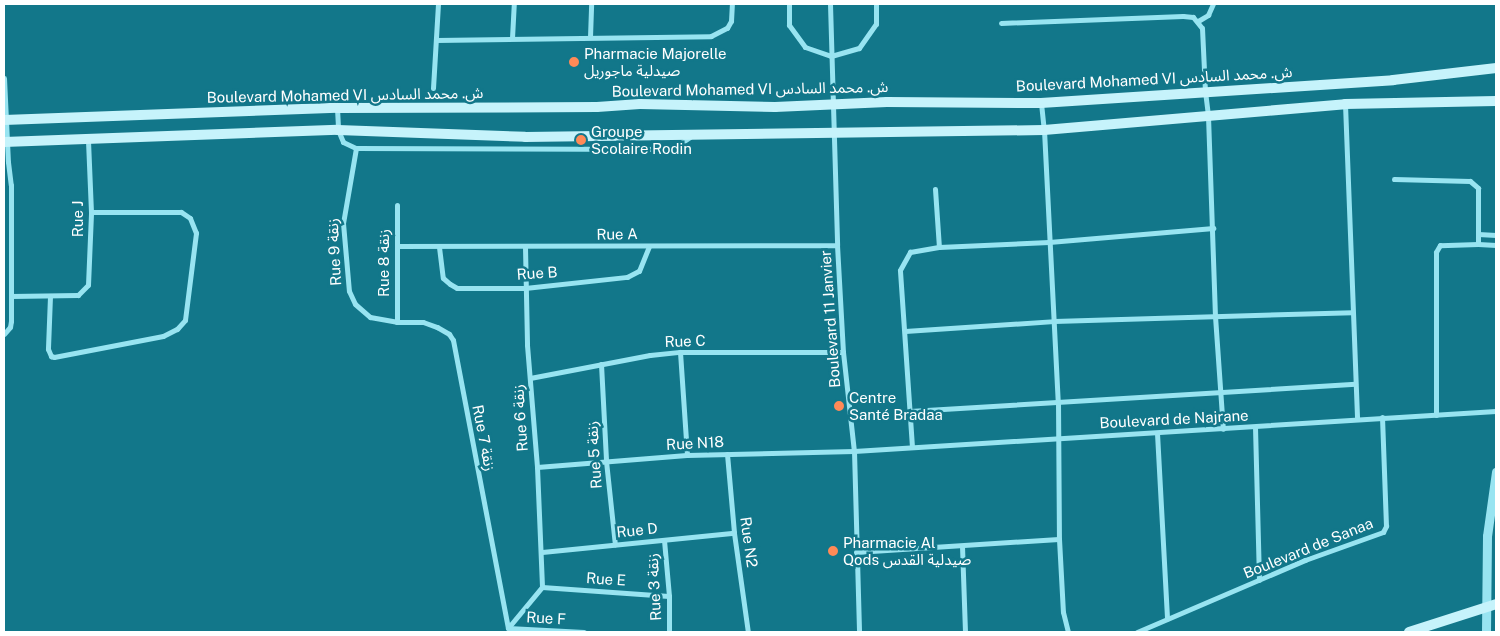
<!DOCTYPE html>
<html>
<head>
<meta charset="utf-8">
<style>
  body { margin:0 }
  #map { position:relative; width:1500px; height:636px; overflow:hidden; background:#12778a; font-family:"Public Sans","Noto Sans Arabic",sans-serif }
  div>[style] { position:absolute }
  [style*='--x'] { left:calc(var(--x)*1px); top:calc(var(--y)*1px); width:calc(var(--w)*1px); rotate:calc(var(--a)*1deg) }
  .minor>* { height:5px; margin:-2.5px; padding:0 2.5px; transform-origin:2.5px; border-radius:2.5px; background:#98e4f1 }
  .tertiary>* { height:9px; margin:-4.5px; padding:0 4.5px; transform-origin:4.5px; border-radius:4.5px; background:#98e4f1 }
  .secondary>* { height:10px; margin:-5px; padding:0 5px; transform-origin:5px; border-radius:5px; background:#c6f3fb }
  .dots>* { width:14px; height:14px; translate:-50% -50%; box-sizing:border-box; border:2px solid #12778a; border-radius:50% }
  span { translate:-50% -50%; white-space:nowrap; text-align:center; line-height:1.15; -webkit-text-stroke:5px #12778a; paint-order:stroke }
  .poi-label { font-size:15px; color:#fff }
  .left { translate:0 -50%; text-align:left }
  .street-label { font-size:15px; color:#fff }
  .frame { position:absolute; inset:0; border:5px solid #fff; pointer-events:none }
</style>
</head>
<body>
<div id="map">
  <div class="minor">
    <i style="--x:789;--y:4;--w:21;--a:90"></i>
    <i style="--x:789;--y:25;--w:27;--a:54"></i>
    <i style="--x:805;--y:47;--w:28;--a:19"></i>
    <i style="--x:831;--y:56;--w:29;--a:-16"></i>
    <i style="--x:859;--y:48;--w:29;--a:-55"></i>
    <i style="--x:876;--y:24;--w:20;--a:-90"></i>
    <i style="--x:830;--y:4;--w:241;--a:88.3"></i>
    <i style="--x:837;--y:245;--w:107;--a:86.8"></i>
    <i style="--x:843;--y:352;--w:100;--a:83.7"></i>
    <i style="--x:854;--y:451;--w:181;--a:88.4"></i>
    <i style="--x:1198;--y:21;--w:12;--a:-31"></i>
    <i style="--x:1208;--y:15;--w:12;--a:-66"></i>
    <i style="--x:1001;--y:23;--w:182;--a:-2.2"></i>
    <i style="--x:1183;--y:16;--w:10;--a:6"></i>
    <i style="--x:1193;--y:17;--w:14;--a:51"></i>
    <i style="--x:1202;--y:28;--w:63;--a:87.3"></i>
    <i style="--x:1205;--y:91;--w:25;--a:83"></i>
    <i style="--x:1208;--y:116;--w:200;--a:88"></i>
    <i style="--x:1215;--y:316;--w:113;--a:86"></i>
    <i style="--x:590;--y:37;--w:33;--a:-88"></i>
    <i style="--x:512;--y:38;--w:34;--a:-87"></i>
    <i style="--x:436;--y:40;--w:275;--a:-0.8"></i>
    <i style="--x:711;--y:36;--w:18;--a:-27"></i>
    <i style="--x:727;--y:28;--w:8;--a:-60"></i>
    <i style="--x:731;--y:21;--w:17;--a:-87"></i>
    <i style="--x:4;--y:78;--w:84;--a:87.3"></i>
    <i style="--x:8;--y:162;--w:23;--a:83"></i>
    <i style="--x:11;--y:185;--w:136;--a:90"></i>
    <i style="--x:11;--y:321;--w:6;--a:99"></i>
    <i style="--x:10;--y:327;--w:9;--a:131"></i>
    <i style="--x:433;--y:88;--w:84;--a:-86.6"></i>
    <i style="--x:1041;--y:103;--w:27;--a:84"></i>
    <i style="--x:1044;--y:130;--w:272;--a:87.1"></i>
    <i style="--x:1058;--y:402;--w:137;--a:89.6"></i>
    <i style="--x:1059;--y:539;--w:73;--a:86.9"></i>
    <i style="--x:1063;--y:612;--w:21;--a:76"></i>
    <i style="--x:1345;--y:104;--w:315;--a:87.8"></i>
    <i style="--x:337;--y:108;--w:22;--a:87"></i>
    <i style="--x:338;--y:130;--w:13;--a:67"></i>
    <i style="--x:343;--y:142;--w:14;--a:25"></i>
    <i style="--x:356;--y:148;--w:310;--a:0.2"></i>
    <i style="--x:666;--y:149;--w:13;--a:-18"></i>
    <i style="--x:678;--y:145;--w:14;--a:-34"></i>
    <i style="--x:356;--y:148;--w:76;--a:99.8"></i>
    <i style="--x:343;--y:223;--w:68;--a:85"></i>
    <i style="--x:349;--y:291;--w:14;--a:65"></i>
    <i style="--x:355;--y:304;--w:20;--a:41"></i>
    <i style="--x:370;--y:317;--w:27;--a:10"></i>
    <i style="--x:397;--y:322;--w:26;--a:0"></i>
    <i style="--x:423;--y:322;--w:15;--a:20"></i>
    <i style="--x:437;--y:327;--w:14;--a:30"></i>
    <i style="--x:449;--y:334;--w:7;--a:56"></i>
    <i style="--x:453;--y:340;--w:293;--a:79.2"></i>
    <i style="--x:1394;--y:179;--w:76;--a:1.5"></i>
    <i style="--x:1470;--y:181;--w:11;--a:41"></i>
    <i style="--x:1478;--y:188;--w:56;--a:90"></i>
    <i style="--x:1478;--y:244;--w:38;--a:178"></i>
    <i style="--x:1440;--y:245;--w:8;--a:120"></i>
    <i style="--x:1436;--y:252;--w:163;--a:90"></i>
    <i style="--x:935;--y:189;--w:58;--a:86.1"></i>
    <i style="--x:397;--y:205;--w:117;--a:90"></i>
    <i style="--x:1478;--y:234;--w:18;--a:3"></i>
    <i style="--x:1478;--y:244;--w:18;--a:3"></i>
    <i style="--x:397;--y:246;--w:440;--a:-0.1"></i>
    <i style="--x:439;--y:247;--w:31;--a:83"></i>
    <i style="--x:443;--y:278;--w:9;--a:41"></i>
    <i style="--x:450;--y:284;--w:8;--a:30"></i>
    <i style="--x:457;--y:288;--w:68;--a:0"></i>
    <i style="--x:525;--y:288;--w:103;--a:-6.2"></i>
    <i style="--x:627;--y:277;--w:13;--a:-27"></i>
    <i style="--x:639;--y:271;--w:27;--a:-68"></i>
    <i style="--x:525;--y:247;--w:98;--a:88.8"></i>
    <i style="--x:527;--y:345;--w:122;--a:85.3"></i>
    <i style="--x:537;--y:467;--w:120;--a:87.6"></i>
    <i style="--x:11;--y:296;--w:67;--a:-0.9"></i>
    <i style="--x:78;--y:295;--w:14;--a:-45"></i>
    <i style="--x:88;--y:285;--w:73;--a:-87.6"></i>
    <i style="--x:91;--y:212;--w:73;--a:-92.4"></i>
    <i style="--x:50;--y:296;--w:53;--a:92.2"></i>
    <i style="--x:48;--y:349;--w:8;--a:67"></i>
    <i style="--x:51;--y:356;--w:3;--a:18"></i>
    <i style="--x:54;--y:357;--w:111;--a:-10.9"></i>
    <i style="--x:163;--y:336;--w:16;--a:-27"></i>
    <i style="--x:177;--y:329;--w:12;--a:-48"></i>
    <i style="--x:185;--y:320;--w:88;--a:-82.8"></i>
    <i style="--x:196;--y:233;--w:16;--a:-112"></i>
    <i style="--x:190;--y:218;--w:11;--a:-146"></i>
    <i style="--x:181;--y:212;--w:90;--a:180"></i>
    <i style="--x:905;--y:331;--w:149;--a:-3.8"></i>
    <i style="--x:1054;--y:321;--w:298;--a:-1.7"></i>
    <i style="--x:680;--y:352;--w:103;--a:86.1"></i>
    <i style="--x:601;--y:364;--w:97;--a:87"></i>
    <i style="--x:606;--y:461;--w:84;--a:83.9"></i>
    <i style="--x:530;--y:378;--w:122;--a:-10.9"></i>
    <i style="--x:650;--y:355;--w:30;--a:-6"></i>
    <i style="--x:680;--y:352;--w:163;--a:0"></i>
    <i style="--x:910;--y:411;--w:446;--a:-3.5"></i>
    <i style="--x:1255;--y:427;--w:153;--a:88.5"></i>
    <i style="--x:1157;--y:433;--w:186;--a:86.9"></i>
    <i style="--x:912;--y:447;--w:177;--a:-93.9"></i>
    <i style="--x:900;--y:270;--w:21;--a:-61"></i>
    <i style="--x:910;--y:252;--w:29;--a:-10"></i>
    <i style="--x:939;--y:247;--w:110;--a:-2.6"></i>
    <i style="--x:1049;--y:242;--w:165;--a:-4.9"></i>
    <i style="--x:727;--y:454;--w:79;--a:84.9"></i>
    <i style="--x:734;--y:533;--w:100;--a:82"></i>
    <i style="--x:537;--y:467;--w:150;--a:-4.6"></i>
    <i style="--x:687;--y:455;--w:167;--a:-1.4"></i>
    <i style="--x:854;--y:451;--w:643;--a:-3.57"></i>
    <i style="--x:664;--y:540;--w:56;--a:84.9"></i>
    <i style="--x:669;--y:596;--w:36;--a:90"></i>
    <i style="--x:962;--y:546;--w:86;--a:88"></i>
    <i style="--x:542;--y:552;--w:193;--a:-5.7"></i>
    <i style="--x:856;--y:552;--w:203;--a:-3.7"></i>
    <i style="--x:542;--y:587;--w:127;--a:4.1"></i>
    <i style="--x:508;--y:628;--w:76;--a:3"></i>
    <i style="--x:508;--y:628;--w:53;--a:-50.3"></i>
    <i style="--x:1137;--y:632;--w:183;--a:-23.2"></i>
    <i style="--x:1305;--y:560;--w:83;--a:-19.7"></i>
    <i style="--x:1383;--y:532;--w:7;--a:-63"></i>
    <i style="--x:1386;--y:526;--w:109;--a:-92.1"></i>
  </div>
  <div class="tertiary">
    <i style="--x:1486;--y:632;--w:96;--a:-89.4"></i>
    <i style="--x:1487;--y:536;--w:65;--a:-82"></i>
  </div>
  <div class="secondary">
    <i style="--x:4;--y:120;--w:333;--a:-2.1"></i>
    <i style="--x:337;--y:108;--w:260;--a:-0.2"></i>
    <i style="--x:597;--y:107;--w:43;--a:-4"></i>
    <i style="--x:640;--y:104;--w:135;--a:1.3"></i>
    <i style="--x:775;--y:107;--w:112;--a:-2.6"></i>
    <i style="--x:887;--y:102;--w:154;--a:0.4"></i>
    <i style="--x:1041;--y:103;--w:353;--a:-3.7"></i>
    <i style="--x:1393;--y:80;--w:104;--a:-6.6"></i>
    <i style="--x:4;--y:142;--w:334;--a:-2.1"></i>
    <i style="--x:338;--y:130;--w:187;--a:2.1"></i>
    <i style="--x:525;--y:137;--w:519;--a:-0.77"></i>
    <i style="--x:1044;--y:130;--w:302;--a:-4.9"></i>
    <i style="--x:1345;--y:104;--w:151;--a:-1.1"></i>
    <i style="--x:1409;--y:632;--w:91;--a:-17.8"></i>
  </div>
  <div class="dots">
    <i style="left:574px;top:62px;background:#ff8a57"></i>
    <i style="left:581px;top:140px;background:#ff8a57"></i>
    <i style="left:839px;top:406px;background:#ff8a57"></i>
    <i style="left:833px;top:551px;background:#ff8a57"></i>
  </div>
  <div class="poi-label">
    <span class="left" style="left:584px;top:62px">Pharmacie Majorelle<br>صيدلية ماجوريل</span>
    <span class="left" style="left:591px;top:140px">Groupe<br>Scolaire Rodin</span>
    <span class="left" style="left:849px;top:406px">Centre<br>Santé Bradaa</span>
    <span class="left" style="left:843px;top:551px">Pharmacie Al<br>Qods صيدلية القدس</span>
  </div>
  <div class="street-label">
    <span style="left:1154px;top:79px;rotate:-3deg">Boulevard Mohamed VI ش. محمد السادس</span>
    <span style="left:750px;top:89px;rotate:-1deg">Boulevard Mohamed VI ش. محمد السادس</span>
    <span style="left:345px;top:95px;rotate:-1deg">Boulevard Mohamed VI ش. محمد السادس</span>
    <span style="left:78px;top:219px;rotate:-90deg">Rue J</span>
    <span style="left:617px;top:234px;rotate:-1deg">Rue A</span>
    <span style="left:334px;top:252px;rotate:-93deg">Rue 9 زنقة</span>
    <span style="left:384px;top:263px;rotate:-90deg">Rue 8 زنقة</span>
    <span style="left:537px;top:273px;rotate:-4deg">Rue B</span>
    <span style="left:830px;top:319px;rotate:-94deg">Boulevard 11 Janvier</span>
    <span style="left:685px;top:341px;rotate:-2deg">Rue C</span>
    <span style="left:520px;top:418px;rotate:-94deg">Rue 6 زنقة</span>
    <span style="left:1174px;top:419px;rotate:-3deg">Boulevard de Najrane</span>
    <span style="left:484px;top:438px;rotate:79deg">Rue 7 زنقة</span>
    <span style="left:695px;top:443px;rotate:-3deg">Rue N18</span>
    <span style="left:594px;top:455px;rotate:-94deg">Rue 5 زنقة</span>
    <span style="left:637px;top:530px;rotate:-6deg">Rue D</span>
    <span style="left:749px;top:542px;rotate:82deg">Rue N2</span>
    <span style="left:1308px;top:548px;rotate:-22deg">Boulevard de Sanaa</span>
    <span style="left:606px;top:579px;rotate:4deg">Rue E</span>
    <span style="left:654px;top:587px;rotate:-93deg">Rue 3 زنقة</span>
    <span style="left:546px;top:618px;rotate:3deg">Rue F</span>
  </div>
  <div class="frame"></div>
</div>
</body>
</html>
